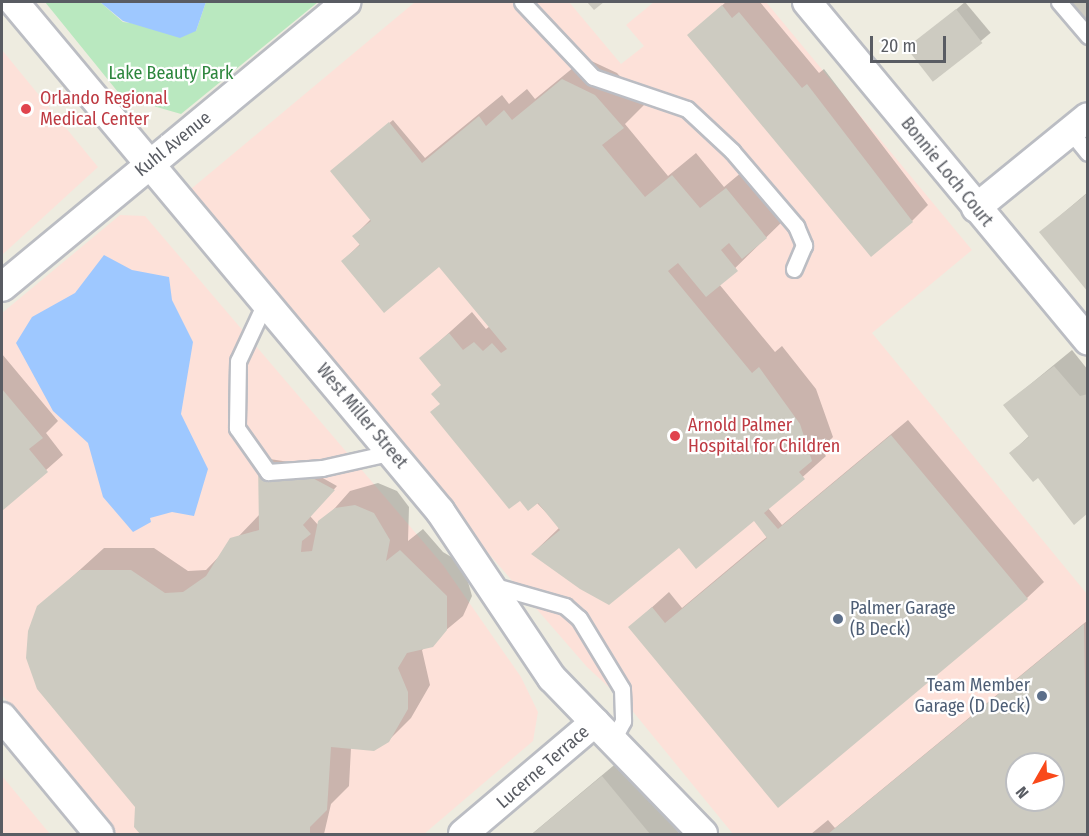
<!DOCTYPE html>
<html>
<head>
<meta charset="utf-8">
<style>
  body { margin:0 }
  #map { position:relative; width:1089px; height:836px; overflow:hidden; background:#eeece0; font-family:"Fira Sans Condensed",sans-serif }
  div>[style] { position:absolute }
  [style*='--x'] { left:calc(var(--x)*1px); top:calc(var(--y)*1px); width:calc(var(--w)*1px); rotate:calc(var(--a)*1deg) }
  .medical>* { inset:0; background:#fde1d9 }
  .green>* { inset:0; background:#b9e8bf }
  .water>* { inset:0; background:#9ec8ff }
  .shadow>* { inset:0; background:#0003; transform-origin:0 0 }
  .building>* { inset:0; background:#cdcbc1; transform-origin:0 0 }
  .roads { filter:drop-shadow(2px 0 #bbbdc3) drop-shadow(-2px 0 #bbbdc3) drop-shadow(0 2px #bbbdc3) drop-shadow(0 -2px #bbbdc3) }
  .lane>* { height:15px; margin:-7.5px; padding:0 7.5px; transform-origin:7.5px; border-radius:7.5px; background:#fff }
  .street>* { height:28px; margin:-14px; padding:0 14px; transform-origin:14px; border-radius:14px; background:#fff }
  .dots>* { width:16px; height:16px; translate:-50% -50%; box-sizing:border-box; border:3px solid #fff; border-radius:50% }
  span { translate:-50% -50%; white-space:nowrap; text-align:center; line-height:1.15; -webkit-text-stroke:4.5px #fff; paint-order:stroke }
  .park-label { font-size:18px; color:#2d863d }
  .health-label { font-size:18px; color:#be3a42 }
  .left { translate:0 -50%; text-align:left }
  .street-label { font-size:18px; color:#595c63 }
  .service-label { font-size:18px; color:#4e5e75 }
  .right { translate:-100% -50%; text-align:right }
  .frame { position:absolute; inset:0; border:3px solid #595c63; pointer-events:none }
  .north { position:absolute; left:1005px; top:752px; width:60px; height:60px; box-sizing:border-box; background:#fff; border:2px solid #bdbec1; border-radius:50%; rotate:231deg; font-size:16px; font-weight:700; line-height:24px; text-align:center; color:#595c63 }
  .north::after { content:''; display:block; margin:auto; width:21px; height:27px; background:#f9491a; clip-path:polygon(50% 0,100% 100%,50% 72%,0 100%) }
  .scale { position:absolute; left:870px; top:36px; width:76px; height:27px; box-sizing:border-box; border:3px solid #595c63; border-top:0; padding-left:8px; font-size:18px; line-height:21px; white-space:nowrap; color:#595c63; -webkit-text-stroke:4px #fff; paint-order:stroke }
</style>
</head>
<body>
<div id="map">
  <div class="medical">
    <i style="clip-path:polygon(evenodd,415px 2px,569px 2px,621px 64px,644px 46px,626px 25px,654px 2px,766px 2px,972px 250px,872px 333px,1087px 594px,1087px 834px,733px 834px,626px 703px,587px 667px,476px 539px,191px 189px,415px 2px,1017px 764px,1053px 764px,1053px 800px,1017px 800px,1017px 764px)"></i>
    <i style="clip-path:polygon(2px 50px,98px 167px,2px 255px)"></i>
    <i style="clip-path:polygon(120px 215px,145px 216px,443px 565px,521px 677px,538px 712px,533px 741px,424px 834px,117px 834px,2px 695px,2px 313px)"></i>
    <i style="clip-path:polygon(2px 776px,50px 834px,2px 834px)"></i>
  </div>
  <div class="green">
    <i style="clip-path:polygon(45px 2px,100px 2px,123px 22px,196px 31px,206px 2px,318px 2px,181px 114px,122px 97px)"></i>
  </div>
  <div class="water">
    <i style="clip-path:polygon(100px 2px,206px 2px,196px 31px,180px 38px,123px 21px)"></i>
    <i style="clip-path:polygon(104px 255px,132px 270px,169px 277px,172px 300px,193px 342px,181px 414px,208px 469px,194px 516px,172px 512px,150px 518px,151px 522px,133px 532px,103px 497px,88px 443px,53px 411px,16px 343px,32px 317px,75px 293px)"></i>
  </div>
  <div class="shadow">
    <i style="clip-path:polygon(726px 2px,760px 2px,819px 73px,824px 69px,928px 205px,912px 221px,689px 35px)"></i>
    <i style="left:965px;top:2px;width:40px;height:72px;rotate:50deg"></i>
    <i style="clip-path:polygon(585px 58px,617px 73px,645px 104px,625px 124px,668px 176px,696px 153px,724px 187px,749px 166px,789px 215px,719px 284px,775px 352px,782px 346px,816px 389px,833px 437px,821px 450px,826px 456px,768px 508px,782px 525px,908px 420px,1044px 582px,1027px 598px,630px 627px,669px 592px,682px 608px,768px 536px,762px 516px,680px 545px,533px 553px,560px 527px,441px 403px,442px 384px,421px 358px,472px 312px,486px 329px,490px 326px,439px 265px,343px 261px,360px 244px,354px 236px,371px 219px,336px 167px,393px 120px,425px 158px,502px 95px,509px 104px,527px 89px,535px 99px)"></i>
    <i style="clip-path:polygon(1088px 192px,1088px 290px,1041px 232px)"></i>
    <i style="clip-path:polygon(1072px 350px,1088px 370px,1088px 511px,1011px 453px,1030px 435px,1005px 405px)"></i>
    <i style="clip-path:polygon(2px 354px,58px 421px,46px 433px,63px 455px,2px 509px)"></i>
    <i style="clip-path:polygon(263px 458px,296px 463px,337px 486px,310px 516px,319px 526px,350px 491px,378px 483px,397px 491px,409px 507px,408px 541px,423px 529px,443px 552px,463px 564px,472px 596px,463px 616px,422px 650px,430px 685px,411px 718px,388px 741px,351px 748px,349px 786px,331px 804px,324px 834px,142px 834px,136px 827px,137px 807px,39px 607px,104px 548px,154px 548px,188px 571px,206px 570px,260px 514px)"></i>
    <i style="clip-path:polygon(evenodd,1088px 620px,1088px 834px,811px 834px,828px 820px,835px 828px,1088px 620px,1017px 764px,1053px 764px,1053px 800px,1017px 800px,1017px 764px)"></i>
    <i style="clip-path:polygon(619px 761px,680px 834px,531px 834px,533px 833px)"></i>
  </div>
  <div class="building">
    <i style="clip-path:polygon(587px 2px,604px 2px,594px 10px)"></i>
    <i style="clip-path:polygon(1070px 2px,1088px 2px,1088px 23px)"></i>
    <i style="clip-path:polygon(722px 5px,732px 18px,739px 12px,802px 88px,807px 84px,913px 222px,871px 257px,687px 35px)"></i>
    <i style="left:956px;top:9px;width:43px;height:63px;rotate:52deg"></i>
    <i style="clip-path:polygon(562px 79px,595px 95px,624px 128px,602px 145px,645px 197px,672px 175px,700px 208px,726px 188px,767px 238px,742px 259px,729px 243px,721px 250px,738px 271px,706px 297px,678px 263px,668px 271px,752px 373px,759px 367px,800px 424px,812px 461px,799px 472px,805px 479px,764px 513px,778px 529px,891px 435px,1028px 599px,778px 808px,628px 627px,652px 607px,665px 623px,767px 538px,754px 521px,696px 569px,679px 548px,609px 605px,580px 589px,531px 554px,560px 530px,538px 503px,528px 511px,520px 501px,509px 509px,430px 412px,440px 404px,431px 394px,441px 385px,419px 358px,449px 333px,463px 350px,474px 342px,483px 351px,492px 343px,501px 353px,507px 349px,439px 267px,384px 313px,341px 261px,360px 245px,352px 236px,371px 221px,330px 171px,389px 122px,422px 163px,479px 116px,486px 126px,504px 110px,512px 120px)"></i>
    <i style="clip-path:polygon(1088px 193px,1088px 292px,1039px 232px)"></i>
    <i style="clip-path:polygon(1054px 366px,1080px 396px,1088px 394px,1088px 513px,1074px 525px,1038px 478px,1033px 482px,1009px 453px,1029px 437px,1003px 405px)"></i>
    <i style="clip-path:polygon(2px 389px,43px 438px,29px 449px,48px 472px,2px 511px)"></i>
    <i style="clip-path:polygon(258px 461px,292px 467px,335px 490px,303px 525px,311px 534px,302px 541px,301px 552px,312px 551px,318px 521px,335px 508px,355px 505px,374px 513px,390px 540px,386px 561px,400px 550px,447px 596px,447px 630px,433px 647px,407px 653px,398px 668px,408px 692px,408px 709px,389px 742px,374px 751px,331px 747px,327px 810px,310px 827px,310px 834px,140px 834px,134px 827px,135px 807px,37px 689px,26px 658px,28px 631px,37px 606px,80px 570px,131px 570px,165px 593px,183px 592px,206px 576px,230px 538px,259px 530px)"></i>
    <i style="clip-path:polygon(evenodd,1084px 624px,1088px 834px,828px 834px,1084px 624px,1017px 764px,1053px 764px,1053px 800px,1017px 800px,1017px 764px)"></i>
    <i style="clip-path:polygon(602px 776px,650px 834px,532px 834px)"></i>
  </div>
  <div class="roads">
    <div class="lane">
      <i style="--x:522;--y:2;--w:103;--a:46.6"></i>
      <i style="--x:593;--y:77;--w:99;--a:18.8"></i>
      <i style="--x:687;--y:109;--w:62;--a:43"></i>
      <i style="--x:732;--y:151;--w:99;--a:49.5"></i>
      <i style="--x:796;--y:226;--w:21;--a:67"></i>
      <i style="--x:804;--y:245;--w:26;--a:113"></i>
      <i style="--x:1059;--y:2;--w:45;--a:49.5"></i>
      <i style="--x:1070;--y:131;--w:28;--a:51"></i>
      <i style="--x:266;--y:301;--w:66;--a:115"></i>
      <i style="--x:238;--y:361;--w:67;--a:90.9"></i>
      <i style="--x:237;--y:428;--w:54;--a:54.8"></i>
      <i style="--x:268;--y:472;--w:54;--a:-4.2"></i>
      <i style="--x:322;--y:468;--w:73;--a:-12.7"></i>
      <i style="--x:495;--y:586;--w:73;--a:15.9"></i>
      <i style="--x:565;--y:606;--w:18;--a:41"></i>
      <i style="--x:579;--y:618;--w:83;--a:58.8"></i>
      <i style="--x:622;--y:689;--w:32;--a:88"></i>
      <i style="--x:623;--y:721;--w:21;--a:118"></i>
    </div>
    <div class="street">
      <i style="--x:14;--y:2;--w:664;--a:50.07"></i>
      <i style="--x:440;--y:511;--w:201;--a:56.2"></i>
      <i style="--x:552;--y:678;--w:217;--a:45.9"></i>
      <i style="--x:807;--y:2;--w:440;--a:50.3"></i>
      <i style="--x:976;--y:208;--w:144;--a:-39.1"></i>
      <i style="--x:2;--y:287;--w:447;--a:-39.6"></i>
      <i style="--x:2;--y:717;--w:152;--a:50.3"></i>
      <i style="--x:463;--y:834;--w:173;--a:-40.3"></i>
    </div>
  </div>
  <div class="dots">
    <i style="left:26px;top:109px;background:#e0444e"></i>
    <i style="left:675px;top:436px;background:#e0444e"></i>
    <i style="left:838px;top:619px;background:#5c6f8a"></i>
    <i style="left:1042px;top:696px;background:#5c6f8a"></i>
  </div>
  <div class="park-label">
    <span style="left:171px;top:73px">Lake Beauty Park</span>
  </div>
  <div class="health-label">
    <span class="left" style="left:40px;top:109px">Orlando Regional<br>Medical Center</span>
    <span class="left" style="left:688px;top:436px">Arnold Palmer<br>Hospital for Children</span>
  </div>
  <div class="street-label">
    <span style="left:173px;top:144px;rotate:-39deg">Kuhl Avenue</span>
    <span style="left:947px;top:172px;rotate:51deg">Bonnie Loch Court</span>
    <span style="left:362px;top:416px;rotate:50deg">West Miller Street</span>
    <span style="left:543px;top:767px;rotate:-41deg">Lucerne Terrace</span>
  </div>
  <div class="service-label">
    <span class="left" style="left:850px;top:619px">Palmer Garage<br>(B Deck)</span>
    <span class="right" style="left:1030px;top:696px">Team Member<br>Garage (D Deck)</span>
  </div>
  <div class="frame"></div>
  <div class="north">N</div>
  <div class="scale">20 m</div>
</div>
</body>
</html>
